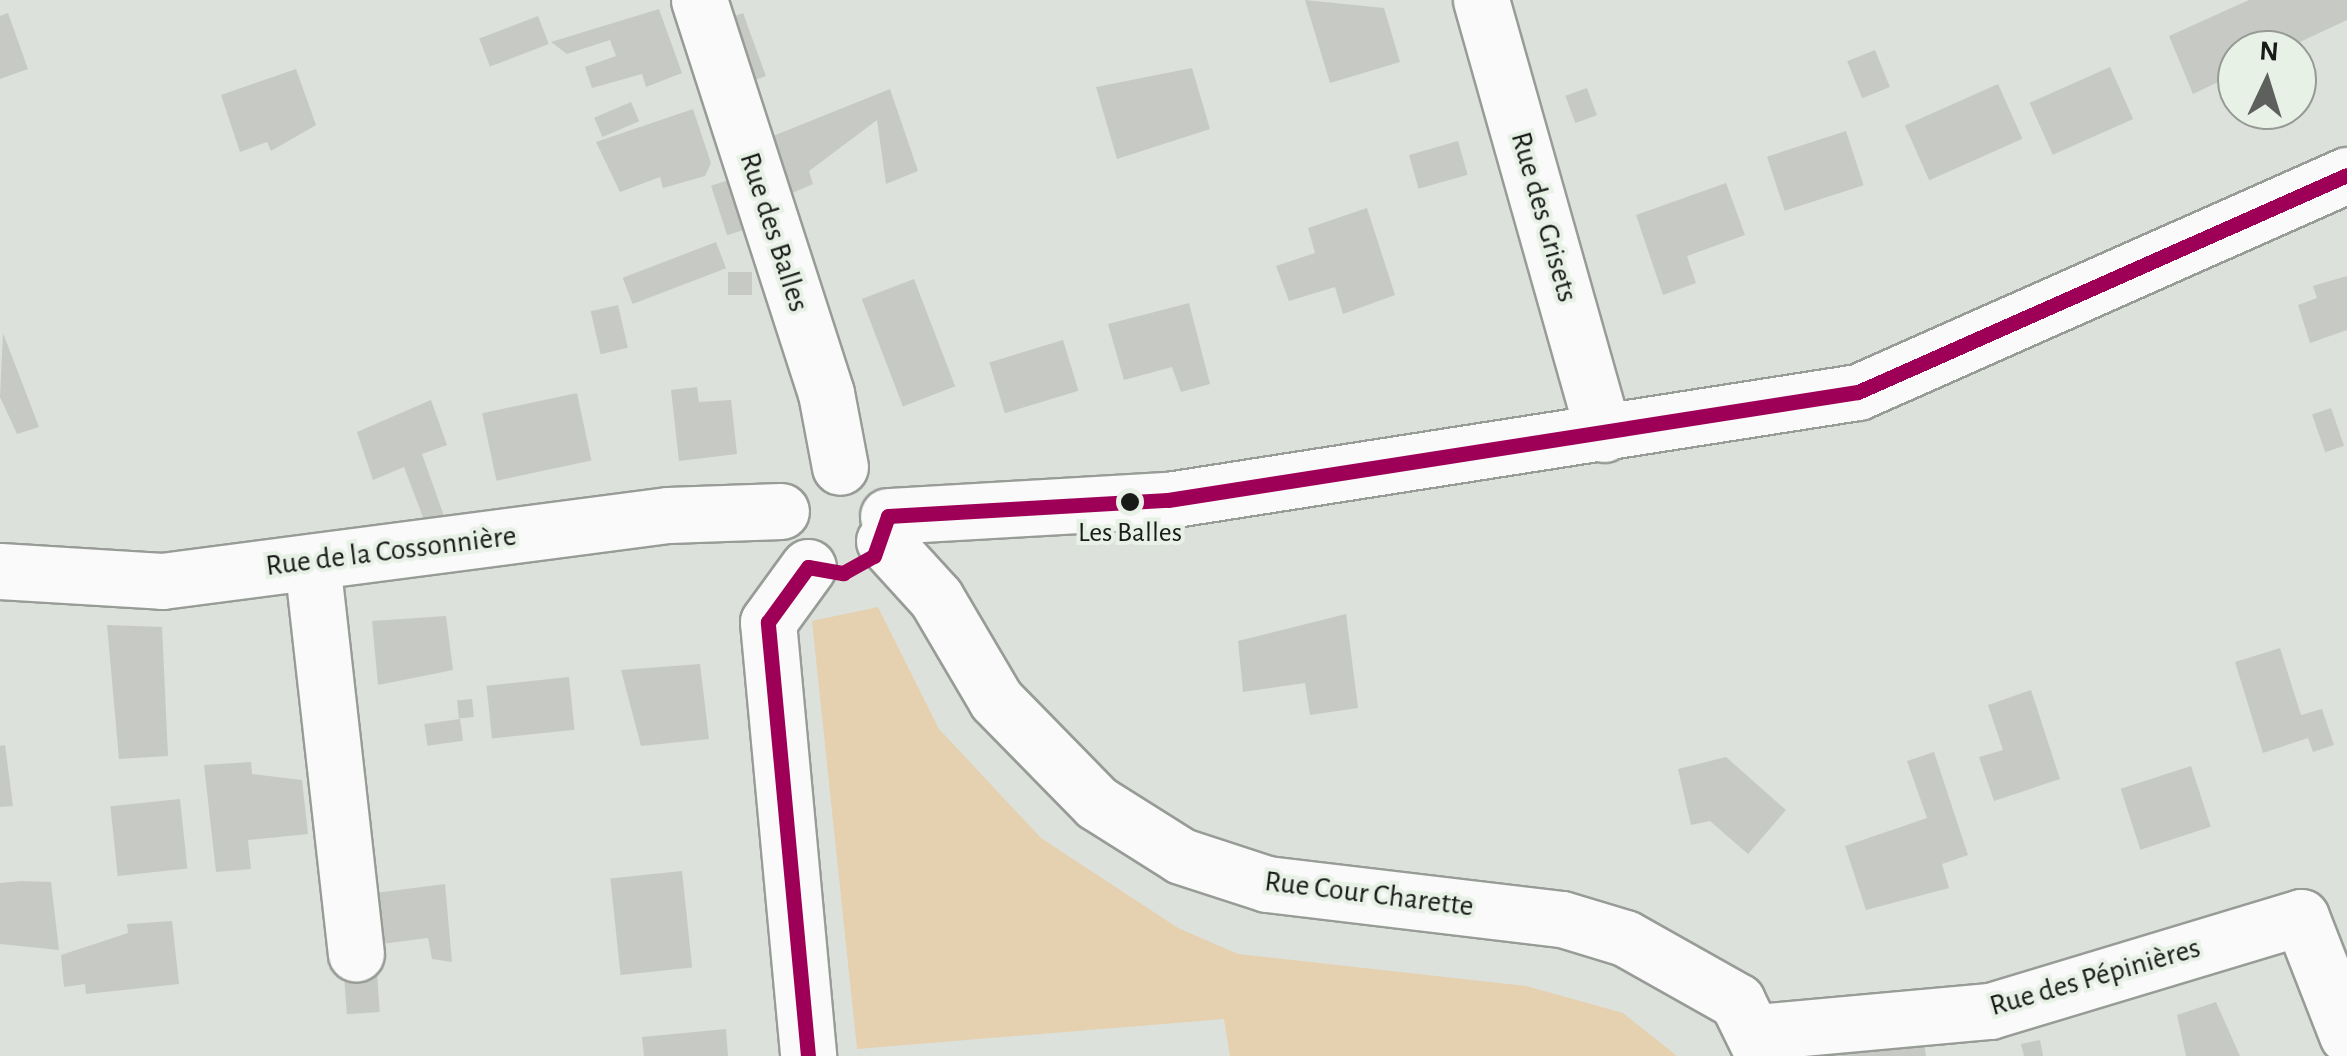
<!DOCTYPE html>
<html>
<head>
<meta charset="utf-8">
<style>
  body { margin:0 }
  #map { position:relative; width:2347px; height:1056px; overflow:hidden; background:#dce1dc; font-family:"Alegreya Sans",sans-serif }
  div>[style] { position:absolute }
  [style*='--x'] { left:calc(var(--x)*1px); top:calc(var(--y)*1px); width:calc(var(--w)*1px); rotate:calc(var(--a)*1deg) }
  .green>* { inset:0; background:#e5d0af }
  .building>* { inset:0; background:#c7c9c4; transform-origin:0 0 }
  .roads { filter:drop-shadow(2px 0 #989c97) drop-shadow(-2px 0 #989c97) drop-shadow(0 2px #989c97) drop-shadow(0 -2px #989c97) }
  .minor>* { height:55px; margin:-27.5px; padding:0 27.5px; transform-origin:27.5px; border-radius:27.5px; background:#fafafa }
  .bus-1>* { height:15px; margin:-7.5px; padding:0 7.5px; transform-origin:7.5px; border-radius:7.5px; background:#9f0057 }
  .dots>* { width:28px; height:28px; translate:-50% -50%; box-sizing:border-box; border:5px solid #e8f1e6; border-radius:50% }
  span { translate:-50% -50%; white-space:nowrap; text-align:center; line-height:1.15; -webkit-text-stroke:8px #e8f1e6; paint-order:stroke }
  .bus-label { font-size:28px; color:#181b18 }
  .street-label { font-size:30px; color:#181b18 }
  .north { position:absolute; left:2217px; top:30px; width:100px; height:100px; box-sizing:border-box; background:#e8f1e6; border:2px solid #959b94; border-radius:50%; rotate:4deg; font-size:28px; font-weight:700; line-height:40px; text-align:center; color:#181b18 }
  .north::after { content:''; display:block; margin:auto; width:35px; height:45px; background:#5d605d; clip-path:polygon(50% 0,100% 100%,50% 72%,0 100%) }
</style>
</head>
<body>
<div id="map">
  <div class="green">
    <i style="clip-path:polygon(878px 607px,939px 729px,1041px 838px,1178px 928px,1238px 954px,1526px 986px,1623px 1013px,1677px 1056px,1230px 1056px,1224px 1019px,857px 1049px,812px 621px)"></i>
  </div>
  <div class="building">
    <i style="clip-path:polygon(1305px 0,1384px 8px,1400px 62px,1330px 83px)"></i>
    <i style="clip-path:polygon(2249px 0,2347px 0,2347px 20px,2283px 50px,2271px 42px,2237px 50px,2237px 73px,2193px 94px,2169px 36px)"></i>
    <i style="clip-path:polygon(659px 9px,682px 73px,646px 87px,642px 74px,592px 88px,585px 67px,616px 56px,610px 40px,567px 54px,551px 42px)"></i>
    <i style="clip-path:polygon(8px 13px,28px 69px,0 79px,0 16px)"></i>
    <i style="left:743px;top:13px;width:67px;height:22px;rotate:70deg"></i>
    <i style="left:538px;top:16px;width:30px;height:63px;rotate:69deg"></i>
    <i style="left:1875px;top:50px;width:40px;height:30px;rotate:68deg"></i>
    <i style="left:2110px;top:67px;width:57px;height:88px;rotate:66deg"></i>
    <i style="clip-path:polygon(1192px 68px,1210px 129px,1117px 159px,1096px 87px)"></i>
    <i style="clip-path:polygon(296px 69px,316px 125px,271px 151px,267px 142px,240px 152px,221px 95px)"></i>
    <i style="left:1998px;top:84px;width:60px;height:102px;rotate:66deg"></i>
    <i style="left:1587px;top:88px;width:29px;height:23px;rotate:70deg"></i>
    <i style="clip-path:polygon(890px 89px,918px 171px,886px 184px,877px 120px,809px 171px,813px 184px,783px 197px,763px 140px)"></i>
    <i style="left:631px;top:102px;width:21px;height:40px;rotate:67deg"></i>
    <i style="clip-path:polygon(693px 109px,711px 163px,705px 176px,663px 188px,660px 177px,620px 192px,596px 142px)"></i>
    <i style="left:1846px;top:131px;width:57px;height:83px;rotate:72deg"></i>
    <i style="left:1458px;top:141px;width:35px;height:51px;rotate:74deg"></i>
    <i style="left:732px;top:179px;width:52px;height:22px;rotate:72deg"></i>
    <i style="clip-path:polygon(1726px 183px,1745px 235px,1687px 256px,1696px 283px,1663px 295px,1636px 215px)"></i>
    <i style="clip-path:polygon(1367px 208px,1395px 295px,1343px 314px,1335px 287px,1289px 301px,1276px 266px,1315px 253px,1308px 228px)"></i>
    <i style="left:716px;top:242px;width:28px;height:100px;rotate:69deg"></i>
    <i style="left:728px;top:272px;width:24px;height:23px"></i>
    <i style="clip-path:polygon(2347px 276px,2347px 330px,2310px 343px,2298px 305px,2317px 298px,2313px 286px)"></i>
    <i style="left:914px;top:279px;width:115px;height:56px;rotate:69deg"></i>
    <i style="clip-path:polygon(1189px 303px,1210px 384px,1181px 392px,1172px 367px,1124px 380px,1108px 324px)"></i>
    <i style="left:618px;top:305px;width:44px;height:28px;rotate:77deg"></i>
    <i style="clip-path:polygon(3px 333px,39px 427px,17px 434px,0 397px)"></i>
    <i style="left:1063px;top:340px;width:53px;height:77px;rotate:73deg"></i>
    <i style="clip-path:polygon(697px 387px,699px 402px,731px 400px,737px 454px,679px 461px,671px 390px)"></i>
    <i style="left:577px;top:393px;width:69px;height:97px;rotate:78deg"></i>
    <i style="clip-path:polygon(431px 400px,447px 445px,422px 454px,444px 516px,424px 520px,404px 467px,373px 480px,357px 432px)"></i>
    <i style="left:2331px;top:408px;width:40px;height:20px;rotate:71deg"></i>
    <i style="clip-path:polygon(1346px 614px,1358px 708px,1310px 715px,1305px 683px,1243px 692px,1238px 641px)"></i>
    <i style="clip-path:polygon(446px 616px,453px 670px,378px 685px,372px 621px)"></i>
    <i style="clip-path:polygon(107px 625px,162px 627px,168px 756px,119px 759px)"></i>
    <i style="clip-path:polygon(2280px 648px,2301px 715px,2322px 709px,2334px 745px,2313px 752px,2308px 738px,2263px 753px,2235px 662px)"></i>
    <i style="clip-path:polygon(700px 664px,709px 739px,641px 746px,621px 670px)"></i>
    <i style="left:569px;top:677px;width:53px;height:83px;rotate:84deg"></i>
    <i style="clip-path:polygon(2031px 690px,2060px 779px,1994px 801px,1979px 757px,2003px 750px,1988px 705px)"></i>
    <i style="left:472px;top:699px;width:18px;height:15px;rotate:84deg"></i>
    <i style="left:460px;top:719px;width:22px;height:36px;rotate:82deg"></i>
    <i style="clip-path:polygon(5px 745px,13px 806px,0 807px,0 746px)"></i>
    <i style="clip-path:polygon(1934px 752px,1968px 855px,1942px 864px,1949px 888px,1866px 910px,1845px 846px,1927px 818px,1907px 761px)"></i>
    <i style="clip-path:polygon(1726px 757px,1786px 810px,1748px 854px,1710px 821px,1691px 825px,1678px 769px)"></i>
    <i style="clip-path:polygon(251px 762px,252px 774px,302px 780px,308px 834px,248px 840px,251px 869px,216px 872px,204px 765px)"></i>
    <i style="left:2191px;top:766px;width:64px;height:74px;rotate:72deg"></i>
    <i style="left:180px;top:799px;width:70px;height:70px;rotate:84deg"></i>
    <i style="left:682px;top:871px;width:97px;height:72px;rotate:84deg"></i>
    <i style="clip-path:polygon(21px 881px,51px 882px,59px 950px,0 944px,0 883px)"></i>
    <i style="clip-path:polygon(445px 884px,452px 962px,432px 959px,428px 938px,374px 945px,367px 894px)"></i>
    <i style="clip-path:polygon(172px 921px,179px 984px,86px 994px,85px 984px,64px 987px,61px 955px,128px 933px,127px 924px)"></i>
    <i style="left:377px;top:973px;width:39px;height:33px;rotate:86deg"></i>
    <i style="clip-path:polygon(2216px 1002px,2240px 1056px,2186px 1056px,2177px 1015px)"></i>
    <i style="clip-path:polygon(726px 1029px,728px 1056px,644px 1056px,642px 1037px)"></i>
    <i style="clip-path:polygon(1923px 1036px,1926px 1056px,1818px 1056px,1818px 1052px)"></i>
    <i style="clip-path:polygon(2040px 1040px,2043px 1056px,2024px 1056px,2021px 1044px)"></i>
  </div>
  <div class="roads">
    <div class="minor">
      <i style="--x:699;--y:0;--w:413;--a:72.1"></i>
      <i style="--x:826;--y:393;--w:75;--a:79.3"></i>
      <i style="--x:1481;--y:0;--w:451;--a:74.2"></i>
      <i style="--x:888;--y:516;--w:280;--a:-3.3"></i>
      <i style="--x:1168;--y:500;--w:698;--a:-8.9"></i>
      <i style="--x:1858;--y:392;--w:535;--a:-23.93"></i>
      <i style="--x:884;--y:541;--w:77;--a:47.6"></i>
      <i style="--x:936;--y:598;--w:118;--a:59.5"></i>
      <i style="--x:996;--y:700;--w:144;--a:45.6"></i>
      <i style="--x:1097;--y:803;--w:99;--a:32.2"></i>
      <i style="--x:1181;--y:856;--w:90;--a:18"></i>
      <i style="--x:1267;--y:884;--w:297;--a:6.8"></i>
      <i style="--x:1562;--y:919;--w:66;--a:16.8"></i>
      <i style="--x:1625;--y:938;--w:129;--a:29.4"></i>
      <i style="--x:1737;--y:1001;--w:61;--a:63.9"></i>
      <i style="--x:312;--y:562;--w:394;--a:83.6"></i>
      <i style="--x:808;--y:567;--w:68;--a:126"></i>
      <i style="--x:768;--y:622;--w:436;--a:84.7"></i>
      <i style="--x:0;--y:571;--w:162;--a:3.5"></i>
      <i style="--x:162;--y:581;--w:510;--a:-7.43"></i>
      <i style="--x:668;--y:515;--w:113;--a:-2"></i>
      <i style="--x:1758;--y:1032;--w:233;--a:-5.2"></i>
      <i style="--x:1990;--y:1011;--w:325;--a:-16.8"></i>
      <i style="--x:2301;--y:917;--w:127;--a:68.7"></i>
    </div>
  </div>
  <div class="bus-1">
    <i style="--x:808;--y:1056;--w:436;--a:-95.3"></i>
    <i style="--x:768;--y:622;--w:68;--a:-54"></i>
    <i style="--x:808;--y:567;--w:36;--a:10"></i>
    <i style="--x:843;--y:573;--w:35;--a:-29"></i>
    <i style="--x:874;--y:556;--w:42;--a:-70.7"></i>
    <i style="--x:888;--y:516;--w:280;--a:-3.3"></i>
    <i style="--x:1168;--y:500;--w:698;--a:-8.9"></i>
    <i style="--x:1858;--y:392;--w:535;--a:-23.93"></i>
  </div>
  <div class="dots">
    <i style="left:1130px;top:502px;background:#181b18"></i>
  </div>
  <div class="bus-label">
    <span style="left:1130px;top:533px">Les Balles</span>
  </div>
  <div class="street-label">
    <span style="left:1544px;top:217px;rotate:74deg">Rue des Grisets</span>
    <span style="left:774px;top:232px;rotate:72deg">Rue des Balles</span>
    <span style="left:391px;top:551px;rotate:-7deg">Rue de la Cossonnière</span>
    <span style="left:1369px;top:894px;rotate:7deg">Rue Cour Charette</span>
    <span style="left:2095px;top:977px;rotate:-16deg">Rue des Pépinières</span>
  </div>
  <div class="north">N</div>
</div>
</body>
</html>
